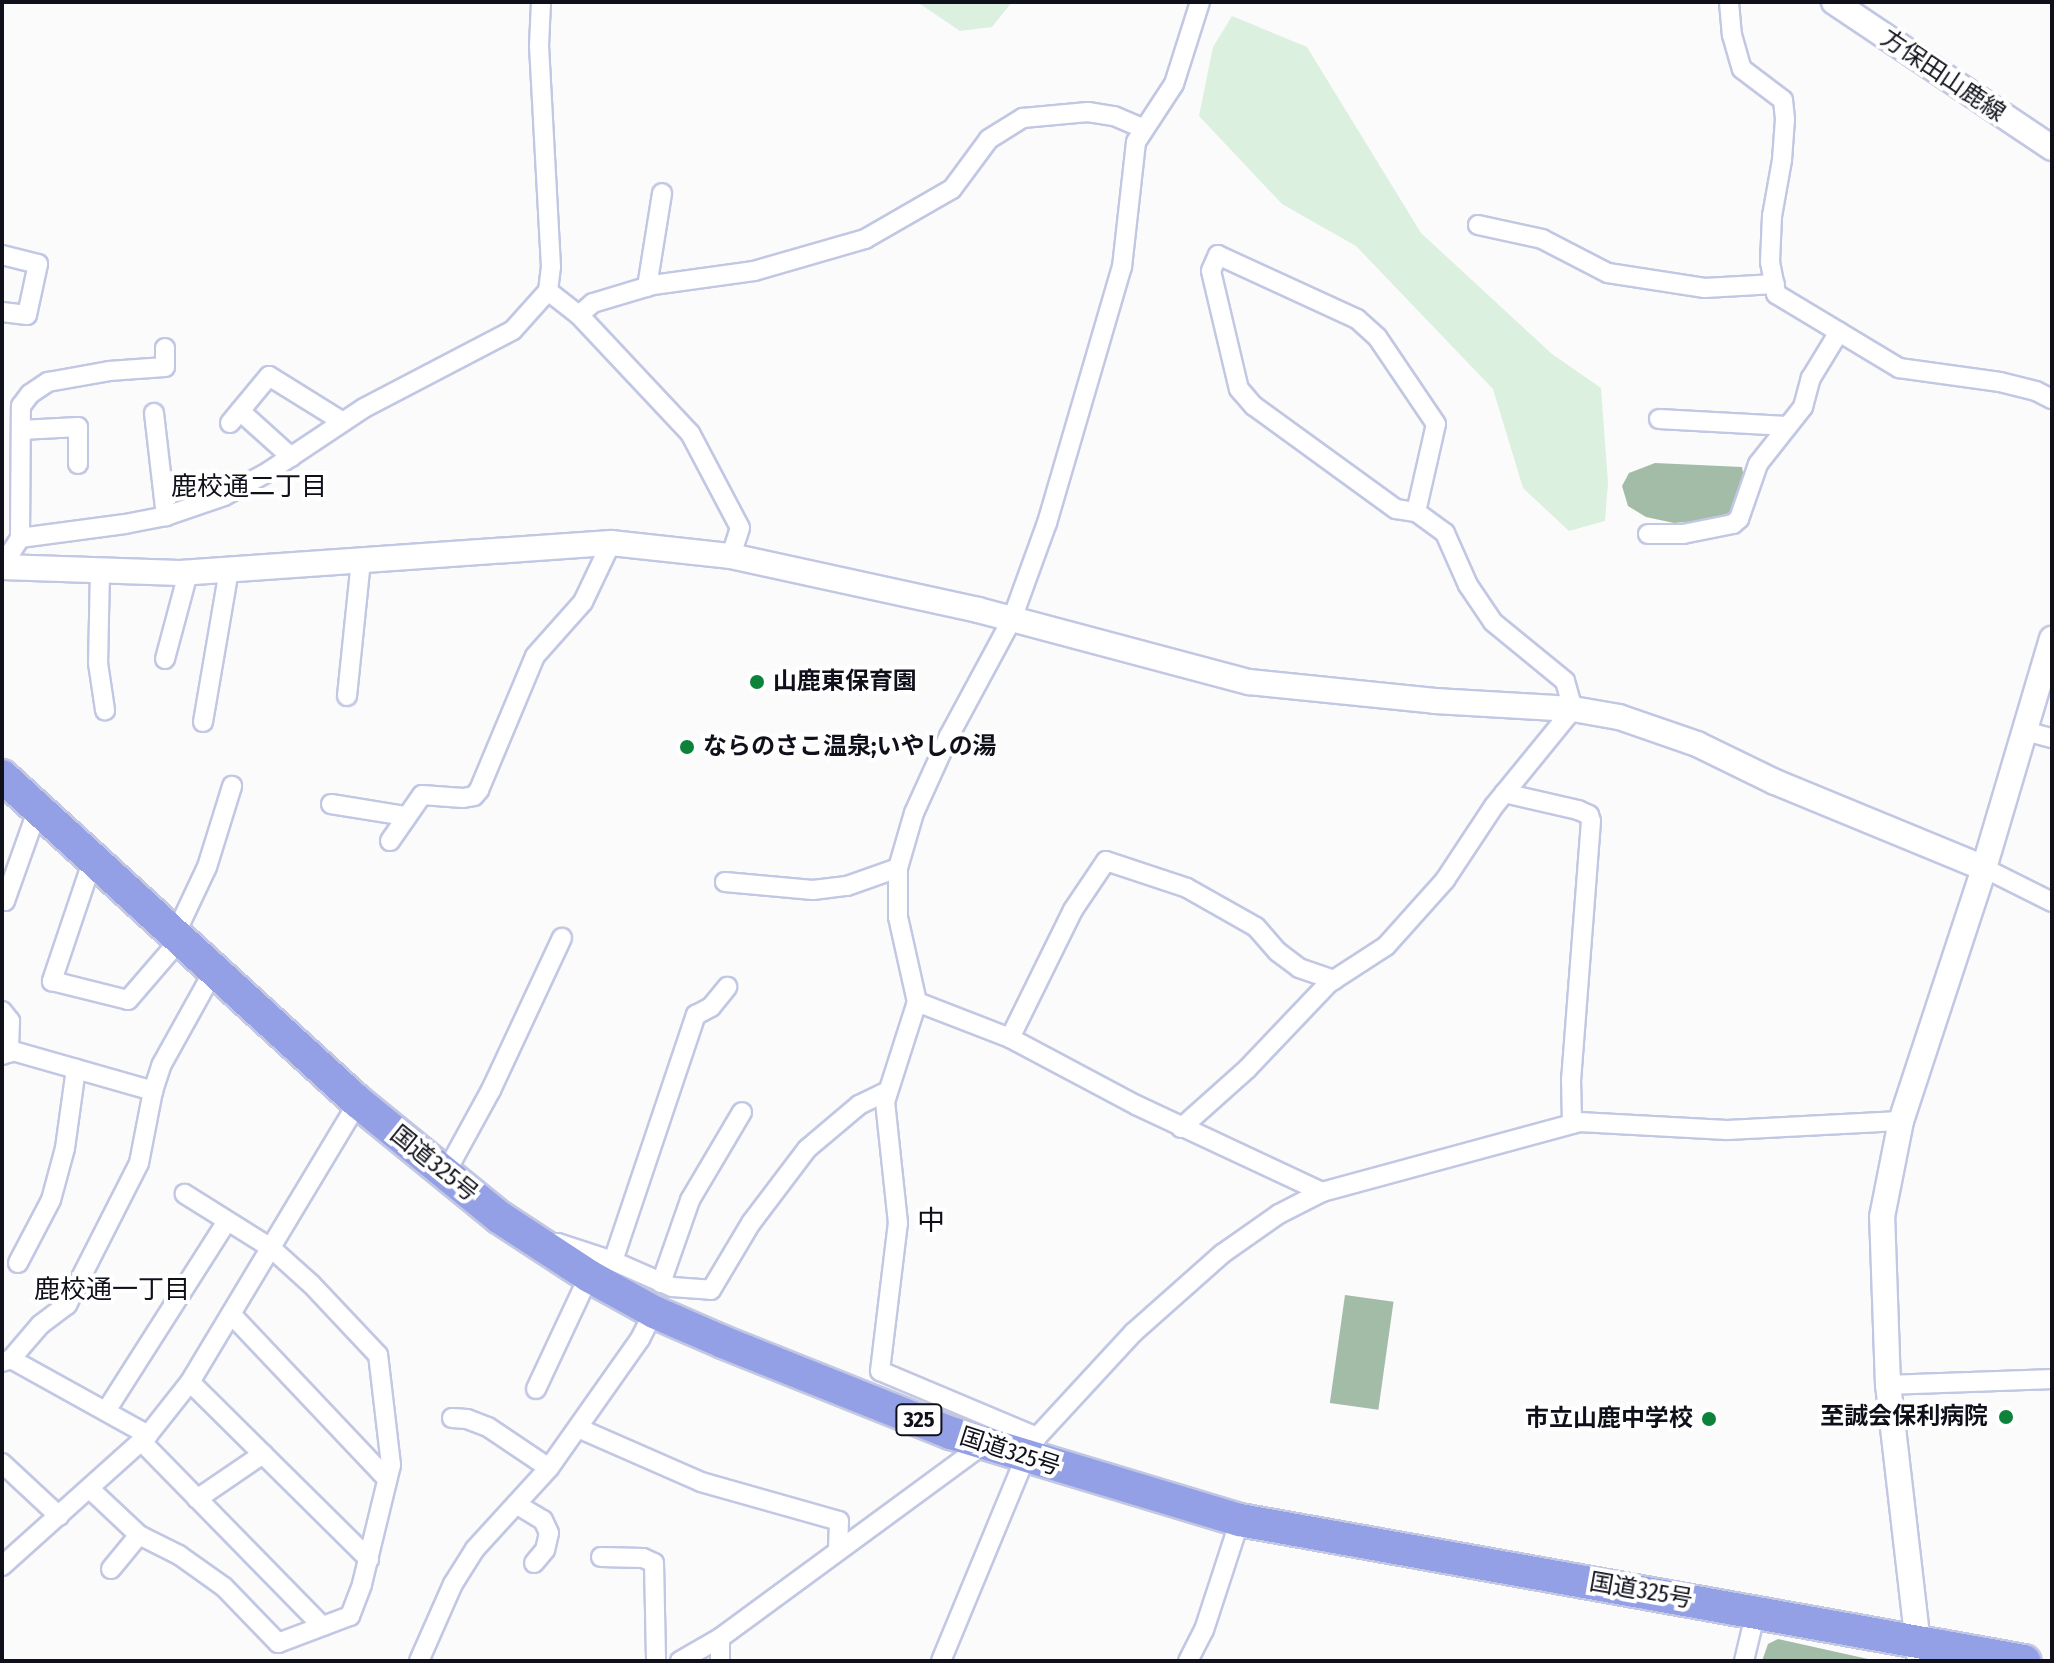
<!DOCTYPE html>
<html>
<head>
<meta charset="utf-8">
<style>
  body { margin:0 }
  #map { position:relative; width:2054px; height:1663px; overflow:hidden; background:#fbfbfb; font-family:"Fira Sans Condensed","Noto Sans JP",sans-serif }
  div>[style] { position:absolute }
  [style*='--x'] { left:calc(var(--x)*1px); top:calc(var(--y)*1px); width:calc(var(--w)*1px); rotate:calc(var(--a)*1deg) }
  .green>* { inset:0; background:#dcf0df }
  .water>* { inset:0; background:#a3bca7; transform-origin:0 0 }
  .roads { filter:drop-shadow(2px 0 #c2c7e3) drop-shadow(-2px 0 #c2c7e3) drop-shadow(0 2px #c2c7e3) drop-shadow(0 -2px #c2c7e3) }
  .street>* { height:18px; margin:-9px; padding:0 9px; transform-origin:9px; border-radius:9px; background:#fff }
  .secondary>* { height:24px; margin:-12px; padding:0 12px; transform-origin:12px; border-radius:12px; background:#fff }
  .highway>* { height:32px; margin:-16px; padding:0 16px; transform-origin:16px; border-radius:16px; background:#94a0e6 }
  .dots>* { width:22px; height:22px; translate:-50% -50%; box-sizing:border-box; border:4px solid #fff; border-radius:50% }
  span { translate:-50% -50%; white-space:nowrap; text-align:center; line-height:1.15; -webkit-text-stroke:8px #fff; paint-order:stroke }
  .shield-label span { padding:2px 6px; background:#fff; border:2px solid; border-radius:6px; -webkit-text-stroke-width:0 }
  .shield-label { font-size:22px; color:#0f101a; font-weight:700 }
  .street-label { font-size:24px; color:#0f101a }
  .poi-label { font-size:24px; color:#0f101a; font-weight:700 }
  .left { translate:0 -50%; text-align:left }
  .right { translate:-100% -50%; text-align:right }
  .neighbourhood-label { font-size:26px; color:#0f101a }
  .quarter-label { font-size:28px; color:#0f101a }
  .frame { position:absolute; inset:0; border:4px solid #0f101a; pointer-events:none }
</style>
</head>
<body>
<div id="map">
  <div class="green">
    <i style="clip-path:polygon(917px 2px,1012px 2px,992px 27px,960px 31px)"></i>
    <i style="clip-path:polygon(1232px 16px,1307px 47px,1421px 233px,1552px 354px,1601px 388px,1608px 483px,1605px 521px,1569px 531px,1523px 488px,1493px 389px,1356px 246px,1282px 204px,1199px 116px,1213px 47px)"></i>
  </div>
  <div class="water">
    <i style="clip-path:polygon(1655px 463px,1742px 467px,1745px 483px,1737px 503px,1724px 519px,1674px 523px,1646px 517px,1628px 506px,1622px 486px,1629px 473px)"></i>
    <i style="left:1345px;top:1295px;width:49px;height:109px;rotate:8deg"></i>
    <i style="clip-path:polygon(1778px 1639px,1877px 1661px,1762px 1661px,1768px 1644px)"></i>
  </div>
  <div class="roads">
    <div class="street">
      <i style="--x:1729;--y:2;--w:33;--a:85"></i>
      <i style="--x:1732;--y:35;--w:35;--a:74"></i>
      <i style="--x:1742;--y:69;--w:51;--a:37.1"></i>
      <i style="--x:1783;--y:100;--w:19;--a:84"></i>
      <i style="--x:1785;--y:119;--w:41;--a:94.2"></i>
      <i style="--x:1782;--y:160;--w:57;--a:100.1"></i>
      <i style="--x:1772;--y:216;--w:46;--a:92.5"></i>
      <i style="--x:1770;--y:262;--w:33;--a:79"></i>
      <i style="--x:1776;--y:294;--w:144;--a:31"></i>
      <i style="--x:1899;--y:368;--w:102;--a:7.9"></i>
      <i style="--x:2000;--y:382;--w:37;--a:14"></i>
      <i style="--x:2036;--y:391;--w:18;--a:27"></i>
      <i style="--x:1478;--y:225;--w:66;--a:12.3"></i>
      <i style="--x:1542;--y:239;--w:74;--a:27.3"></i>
      <i style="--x:1608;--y:273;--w:98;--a:8.8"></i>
      <i style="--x:1705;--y:288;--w:70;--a:-3.3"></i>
      <i style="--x:2;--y:255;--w:37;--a:14"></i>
      <i style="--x:38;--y:264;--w:52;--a:102.2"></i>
      <i style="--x:27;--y:315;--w:25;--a:-173"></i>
      <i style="--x:647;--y:287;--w:95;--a:-80.9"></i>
      <i style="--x:548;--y:291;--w:39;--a:38"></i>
      <i style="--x:579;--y:315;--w:162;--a:46.8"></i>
      <i style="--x:690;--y:433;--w:107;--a:62.2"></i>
      <i style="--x:740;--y:528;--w:29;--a:108"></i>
      <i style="--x:579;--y:315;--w:18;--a:-41"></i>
      <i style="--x:593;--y:303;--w:63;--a:-16.7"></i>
      <i style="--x:653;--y:285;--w:102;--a:-7.9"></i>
      <i style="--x:754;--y:271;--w:116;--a:-16.1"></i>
      <i style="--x:865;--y:239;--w:100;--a:-29.9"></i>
      <i style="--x:952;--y:189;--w:62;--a:-53.5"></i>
      <i style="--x:989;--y:139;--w:40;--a:-32"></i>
      <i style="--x:1023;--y:118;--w:65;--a:-5.3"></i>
      <i style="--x:1088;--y:112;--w:26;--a:9"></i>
      <i style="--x:1114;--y:116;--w:30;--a:23"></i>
      <i style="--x:240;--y:411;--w:69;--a:42"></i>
      <i style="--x:154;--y:413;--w:104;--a:83.4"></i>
      <i style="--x:1659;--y:419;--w:128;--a:3.1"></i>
      <i style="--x:230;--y:423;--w:61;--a:-50.3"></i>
      <i style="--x:269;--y:376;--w:87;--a:31.9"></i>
      <i style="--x:21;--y:430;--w:57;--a:-3"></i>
      <i style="--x:78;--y:427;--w:37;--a:90"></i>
      <i style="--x:1648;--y:534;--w:35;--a:0"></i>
      <i style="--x:1683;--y:534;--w:51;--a:-11.3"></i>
      <i style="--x:1733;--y:524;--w:8;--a:-40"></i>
      <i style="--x:1739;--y:519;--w:58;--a:-70.9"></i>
      <i style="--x:1758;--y:464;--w:73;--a:-51.7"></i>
      <i style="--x:1803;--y:407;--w:30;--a:-75"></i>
      <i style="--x:1811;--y:378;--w:54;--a:-58.7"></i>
      <i style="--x:20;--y:538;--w:132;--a:-89.6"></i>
      <i style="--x:21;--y:406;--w:15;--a:-53"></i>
      <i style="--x:30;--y:394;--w:22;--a:-34"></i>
      <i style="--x:48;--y:382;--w:62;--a:-10.2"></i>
      <i style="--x:109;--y:371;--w:56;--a:-4.1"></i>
      <i style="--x:165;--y:367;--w:19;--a:-90"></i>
      <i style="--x:2;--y:566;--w:33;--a:-57"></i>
      <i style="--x:20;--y:538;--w:106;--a:-7.6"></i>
      <i style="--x:125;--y:524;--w:42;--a:-11"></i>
      <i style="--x:166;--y:516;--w:61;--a:-19"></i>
      <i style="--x:224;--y:496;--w:50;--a:-28.6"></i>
      <i style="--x:268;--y:472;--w:115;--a:-33.7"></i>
      <i style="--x:364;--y:408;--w:168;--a:-27.6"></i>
      <i style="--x:513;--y:330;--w:52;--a:-48.1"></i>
      <i style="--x:548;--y:291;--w:24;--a:-83"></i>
      <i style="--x:551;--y:267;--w:221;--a:-93.1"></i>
      <i style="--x:539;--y:46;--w:44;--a:-87.4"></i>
      <i style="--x:100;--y:570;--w:93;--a:91.2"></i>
      <i style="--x:98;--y:663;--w:48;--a:81.5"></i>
      <i style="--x:165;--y:659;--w:89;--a:-75"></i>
      <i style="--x:347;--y:696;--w:137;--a:-84.1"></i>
      <i style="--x:203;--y:722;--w:154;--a:-80.3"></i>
      <i style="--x:2025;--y:731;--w:28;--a:15"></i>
      <i style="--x:1504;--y:793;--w:76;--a:12.9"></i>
      <i style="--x:1578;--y:810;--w:12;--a:24"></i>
      <i style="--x:1589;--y:815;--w:6;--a:72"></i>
      <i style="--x:1591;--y:821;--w:259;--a:94.4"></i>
      <i style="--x:1571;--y:1079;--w:45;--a:88.7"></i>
      <i style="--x:331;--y:804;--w:76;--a:9.1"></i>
      <i style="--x:390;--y:841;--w:56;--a:-55.2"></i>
      <i style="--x:422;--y:795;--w:41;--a:4.2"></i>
      <i style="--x:463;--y:798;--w:11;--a:-10"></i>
      <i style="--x:474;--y:796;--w:8;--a:-50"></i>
      <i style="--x:479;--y:790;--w:145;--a:-67.3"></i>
      <i style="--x:535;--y:656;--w:72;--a:-48.4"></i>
      <i style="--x:583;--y:602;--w:65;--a:-64.6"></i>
      <i style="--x:92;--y:862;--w:126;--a:108.6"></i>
      <i style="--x:52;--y:981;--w:78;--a:14"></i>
      <i style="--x:128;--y:1000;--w:78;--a:-49.2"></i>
      <i style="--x:1984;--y:868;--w:76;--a:26.6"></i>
      <i style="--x:725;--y:882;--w:88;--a:5.2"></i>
      <i style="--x:813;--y:890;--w:34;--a:-7"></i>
      <i style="--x:847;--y:886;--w:54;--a:-19.4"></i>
      <i style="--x:2;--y:900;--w:3;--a:18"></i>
      <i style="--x:5;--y:901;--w:96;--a:-70.4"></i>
      <i style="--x:174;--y:937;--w:77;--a:-64.8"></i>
      <i style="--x:207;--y:867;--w:85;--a:-72.8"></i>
      <i style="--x:917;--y:1002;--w:100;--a:21.2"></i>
      <i style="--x:1010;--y:1038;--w:143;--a:28"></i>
      <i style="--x:1136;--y:1105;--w:205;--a:25.1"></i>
      <i style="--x:2;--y:1011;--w:13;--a:51"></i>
      <i style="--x:10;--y:1021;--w:32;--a:92"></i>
      <i style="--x:1010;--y:1038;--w:143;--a:-63.8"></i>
      <i style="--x:1073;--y:910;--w:59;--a:-56"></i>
      <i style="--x:1106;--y:861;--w:85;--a:18.4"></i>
      <i style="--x:1187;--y:888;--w:79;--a:29.5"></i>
      <i style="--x:1256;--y:927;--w:33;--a:49"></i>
      <i style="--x:1278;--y:952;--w:26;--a:37"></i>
      <i style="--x:1299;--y:968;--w:37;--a:19"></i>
      <i style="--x:2;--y:1055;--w:12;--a:-20"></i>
      <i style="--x:13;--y:1051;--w:146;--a:15.9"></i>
      <i style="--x:1181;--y:1128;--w:89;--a:-41.8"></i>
      <i style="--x:1247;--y:1069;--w:119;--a:-46.4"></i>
      <i style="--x:1329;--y:983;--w:68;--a:-33"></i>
      <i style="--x:1386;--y:946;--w:89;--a:-48.2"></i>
      <i style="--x:1445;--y:880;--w:89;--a:-56.5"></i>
      <i style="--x:1494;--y:806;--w:125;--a:-50.8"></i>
      <i style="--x:1573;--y:709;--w:29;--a:-106"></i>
      <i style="--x:1565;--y:681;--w:93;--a:-140.7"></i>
      <i style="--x:1493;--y:622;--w:45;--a:-124"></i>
      <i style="--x:1468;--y:585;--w:57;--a:-113.9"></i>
      <i style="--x:1445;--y:533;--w:36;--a:-144"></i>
      <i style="--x:1416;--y:512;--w:90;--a:-77.2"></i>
      <i style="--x:1436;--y:424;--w:105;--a:-124.1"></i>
      <i style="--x:1377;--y:337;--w:27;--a:-138"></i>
      <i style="--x:1357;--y:319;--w:153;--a:-155.3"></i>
      <i style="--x:1218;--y:255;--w:17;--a:114"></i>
      <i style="--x:1211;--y:271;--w:121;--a:76.7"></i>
      <i style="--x:1239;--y:389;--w:23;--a:49"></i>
      <i style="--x:1254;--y:406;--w:175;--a:36"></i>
      <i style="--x:1396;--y:509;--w:20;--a:9"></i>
      <i style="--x:445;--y:1174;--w:96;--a:-61.3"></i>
      <i style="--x:491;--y:1090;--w:168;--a:-65"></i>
      <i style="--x:553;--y:1245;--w:5;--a:-22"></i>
      <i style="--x:558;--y:1243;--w:58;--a:18.1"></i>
      <i style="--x:613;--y:1261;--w:64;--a:23.8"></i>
      <i style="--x:672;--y:1287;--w:39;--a:4"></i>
      <i style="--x:711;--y:1290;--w:78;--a:-59.2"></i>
      <i style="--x:751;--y:1223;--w:93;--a:-52.9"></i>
      <i style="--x:807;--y:1149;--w:68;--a:-40.2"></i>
      <i style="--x:859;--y:1105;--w:32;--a:-26"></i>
      <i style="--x:613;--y:1261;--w:260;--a:-71.4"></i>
      <i style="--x:696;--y:1015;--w:17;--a:-28"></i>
      <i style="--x:711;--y:1007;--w:26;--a:-51"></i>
      <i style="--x:18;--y:1263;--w:71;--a:-62.4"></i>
      <i style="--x:51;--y:1200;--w:54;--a:-74.9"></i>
      <i style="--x:65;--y:1148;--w:80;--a:-82.1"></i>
      <i style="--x:661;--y:1283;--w:88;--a:-70.7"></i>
      <i style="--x:690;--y:1200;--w:102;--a:-59.4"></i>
      <i style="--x:231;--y:1314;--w:227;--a:46.6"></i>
      <i style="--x:11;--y:1359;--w:157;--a:29"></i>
      <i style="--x:2;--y:1362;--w:9;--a:-18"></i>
      <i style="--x:11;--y:1359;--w:45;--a:-49.5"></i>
      <i style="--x:40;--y:1325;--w:34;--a:-37"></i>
      <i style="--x:67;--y:1305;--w:159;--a:-63.1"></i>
      <i style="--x:139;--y:1163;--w:73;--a:-79"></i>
      <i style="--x:153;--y:1091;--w:28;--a:-72"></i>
      <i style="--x:162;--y:1064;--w:105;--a:-61"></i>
      <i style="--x:190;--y:1382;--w:252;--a:44.7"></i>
      <i style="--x:1888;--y:1385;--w:164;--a:-2.1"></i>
      <i style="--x:536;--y:1389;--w:125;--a:-64.9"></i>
      <i style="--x:106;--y:1411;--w:225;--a:-57.5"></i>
      <i style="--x:452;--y:1418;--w:15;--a:4"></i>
      <i style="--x:467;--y:1419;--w:22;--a:21"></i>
      <i style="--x:488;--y:1427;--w:73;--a:33.9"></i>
      <i style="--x:578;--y:1428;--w:134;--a:23.7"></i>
      <i style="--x:701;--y:1482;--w:143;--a:15.8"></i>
      <i style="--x:839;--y:1521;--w:30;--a:92"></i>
      <i style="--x:1037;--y:1437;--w:170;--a:-157.2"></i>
      <i style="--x:880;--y:1371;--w:149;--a:-83.1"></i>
      <i style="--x:898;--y:1223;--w:122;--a:-96.1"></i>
      <i style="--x:885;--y:1102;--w:105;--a:-72.3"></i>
      <i style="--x:917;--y:1002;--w:87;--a:-102.6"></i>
      <i style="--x:898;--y:917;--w:49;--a:-90"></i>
      <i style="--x:898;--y:868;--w:57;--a:-73.8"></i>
      <i style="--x:914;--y:813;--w:85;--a:-65.6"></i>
      <i style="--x:949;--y:736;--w:133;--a:-61.7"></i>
      <i style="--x:1012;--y:619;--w:102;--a:-70"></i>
      <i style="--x:1047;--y:523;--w:267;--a:-73.7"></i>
      <i style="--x:1122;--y:267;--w:126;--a:-83.6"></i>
      <i style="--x:1136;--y:142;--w:69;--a:-56.8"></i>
      <i style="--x:1174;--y:84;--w:86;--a:-72.4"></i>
      <i style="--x:141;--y:1441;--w:259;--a:45.6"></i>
      <i style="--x:2;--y:1463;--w:78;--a:42.9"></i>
      <i style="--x:90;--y:1489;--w:67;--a:43.2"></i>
      <i style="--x:139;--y:1535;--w:45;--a:26.6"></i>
      <i style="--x:179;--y:1555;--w:55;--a:35.4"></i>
      <i style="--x:224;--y:1587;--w:78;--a:46"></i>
      <i style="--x:278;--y:1643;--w:77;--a:-20.6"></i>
      <i style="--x:350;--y:1616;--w:34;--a:-69"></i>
      <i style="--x:362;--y:1584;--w:122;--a:-76.3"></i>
      <i style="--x:391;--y:1465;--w:111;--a:-96.7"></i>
      <i style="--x:378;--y:1355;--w:98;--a:-133.3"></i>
      <i style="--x:311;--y:1284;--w:54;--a:-138"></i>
      <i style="--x:271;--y:1248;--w:102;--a:-147.9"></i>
      <i style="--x:197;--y:1499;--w:80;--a:-34.3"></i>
      <i style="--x:516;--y:1504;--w:31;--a:31"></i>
      <i style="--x:543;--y:1520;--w:14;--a:65"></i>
      <i style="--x:549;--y:1533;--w:17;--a:103"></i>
      <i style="--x:545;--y:1550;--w:17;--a:130"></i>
      <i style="--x:601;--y:1557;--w:42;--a:1.4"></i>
      <i style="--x:643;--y:1558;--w:12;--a:24"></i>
      <i style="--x:654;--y:1563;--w:98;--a:88.8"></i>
      <i style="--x:2;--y:1566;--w:196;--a:-41.9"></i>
      <i style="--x:148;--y:1435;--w:68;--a:-51.6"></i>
      <i style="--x:190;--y:1382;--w:327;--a:-59"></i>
      <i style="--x:111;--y:1569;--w:44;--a:-50.5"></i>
      <i style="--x:720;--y:1638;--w:23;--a:90"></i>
      <i style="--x:419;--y:1661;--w:84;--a:-66.2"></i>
      <i style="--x:453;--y:1584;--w:41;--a:-57.8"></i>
      <i style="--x:475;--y:1549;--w:110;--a:-47.6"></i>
      <i style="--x:549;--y:1468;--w:158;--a:-54.8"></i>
      <i style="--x:640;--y:1339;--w:30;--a:-63"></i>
      <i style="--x:680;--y:1661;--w:46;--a:-29.9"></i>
      <i style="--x:720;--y:1638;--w:328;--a:-36.3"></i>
      <i style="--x:941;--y:1661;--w:220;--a:-67.5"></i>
      <i style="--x:1025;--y:1458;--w:24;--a:-60"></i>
      <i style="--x:1037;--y:1437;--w:142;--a:-47.3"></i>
      <i style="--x:1133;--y:1333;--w:119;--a:-41.6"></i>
      <i style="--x:1222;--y:1254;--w:70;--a:-35.1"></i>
      <i style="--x:1279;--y:1214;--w:48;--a:-27.1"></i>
      <i style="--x:1322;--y:1192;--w:266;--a:-15.2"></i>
      <i style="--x:1579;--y:1122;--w:148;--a:3.1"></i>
      <i style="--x:1727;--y:1130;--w:174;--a:-3"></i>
      <i style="--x:1188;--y:1661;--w:35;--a:-63"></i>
      <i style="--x:1204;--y:1630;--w:116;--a:-71.9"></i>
      <i style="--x:1744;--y:1661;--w:51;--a:-76.5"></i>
    </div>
    <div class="secondary">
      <i style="--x:1834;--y:2;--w:262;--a:33.8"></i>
      <i style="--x:2;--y:567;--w:178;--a:1.9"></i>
      <i style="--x:180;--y:573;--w:432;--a:-4"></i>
      <i style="--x:611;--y:543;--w:121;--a:6.2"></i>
      <i style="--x:731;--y:556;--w:253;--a:12.3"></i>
      <i style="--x:978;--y:610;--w:280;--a:14.9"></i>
      <i style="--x:1249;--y:682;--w:187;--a:5.8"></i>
      <i style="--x:1435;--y:701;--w:138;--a:3.3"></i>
      <i style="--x:1573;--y:709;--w:47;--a:9.9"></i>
      <i style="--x:1619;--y:717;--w:83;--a:19.1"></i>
      <i style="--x:1697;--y:744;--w:87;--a:26"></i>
      <i style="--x:1775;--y:782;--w:226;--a:22.4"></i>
      <i style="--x:1920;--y:1661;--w:278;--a:-96.6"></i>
      <i style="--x:1888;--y:1385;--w:168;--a:-92"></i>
      <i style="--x:1882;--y:1217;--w:98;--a:-78.8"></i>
      <i style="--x:1901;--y:1121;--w:266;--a:-71.8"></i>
      <i style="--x:1984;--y:868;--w:239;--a:-73.5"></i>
    </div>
    <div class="highway">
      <i style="--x:2;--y:776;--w:483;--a:42.5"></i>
      <i style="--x:358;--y:1102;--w:182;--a:39.2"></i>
      <i style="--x:499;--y:1217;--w:108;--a:33.2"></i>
      <i style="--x:589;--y:1276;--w:74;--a:29"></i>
      <i style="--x:654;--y:1312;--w:75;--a:23.5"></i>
      <i style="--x:723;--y:1342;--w:245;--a:21.8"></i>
      <i style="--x:951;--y:1433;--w:302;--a:16.8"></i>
      <i style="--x:1240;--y:1520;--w:797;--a:10.2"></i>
    </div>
  </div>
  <div class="dots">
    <i style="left:757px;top:682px;background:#0c823a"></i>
    <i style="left:687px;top:747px;background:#0c823a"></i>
    <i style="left:2006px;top:1417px;background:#0c823a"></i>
    <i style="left:1709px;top:1419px;background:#0c823a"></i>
  </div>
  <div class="shield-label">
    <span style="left:919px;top:1420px">325</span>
  </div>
  <div class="street-label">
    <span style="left:1943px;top:76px;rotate:34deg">方保田山鹿線</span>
    <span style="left:434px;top:1164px;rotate:39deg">国道325号</span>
    <span style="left:1010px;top:1452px;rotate:18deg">国道325号</span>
    <span style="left:1641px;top:1591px;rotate:10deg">国道325号</span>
  </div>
  <div class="poi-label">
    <span class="left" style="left:773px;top:682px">山鹿東保育園</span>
    <span class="left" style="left:703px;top:747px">ならのさこ温泉;いやしの湯</span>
    <span class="right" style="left:1988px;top:1417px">至誠会保利病院</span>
    <span class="right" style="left:1693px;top:1419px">市立山鹿中学校</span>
  </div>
  <div class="neighbourhood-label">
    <span style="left:249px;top:487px">鹿校通二丁目</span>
    <span style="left:112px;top:1290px">鹿校通一丁目</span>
  </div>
  <div class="quarter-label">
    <span style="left:931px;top:1221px">中</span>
  </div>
  <div class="frame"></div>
</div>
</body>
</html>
